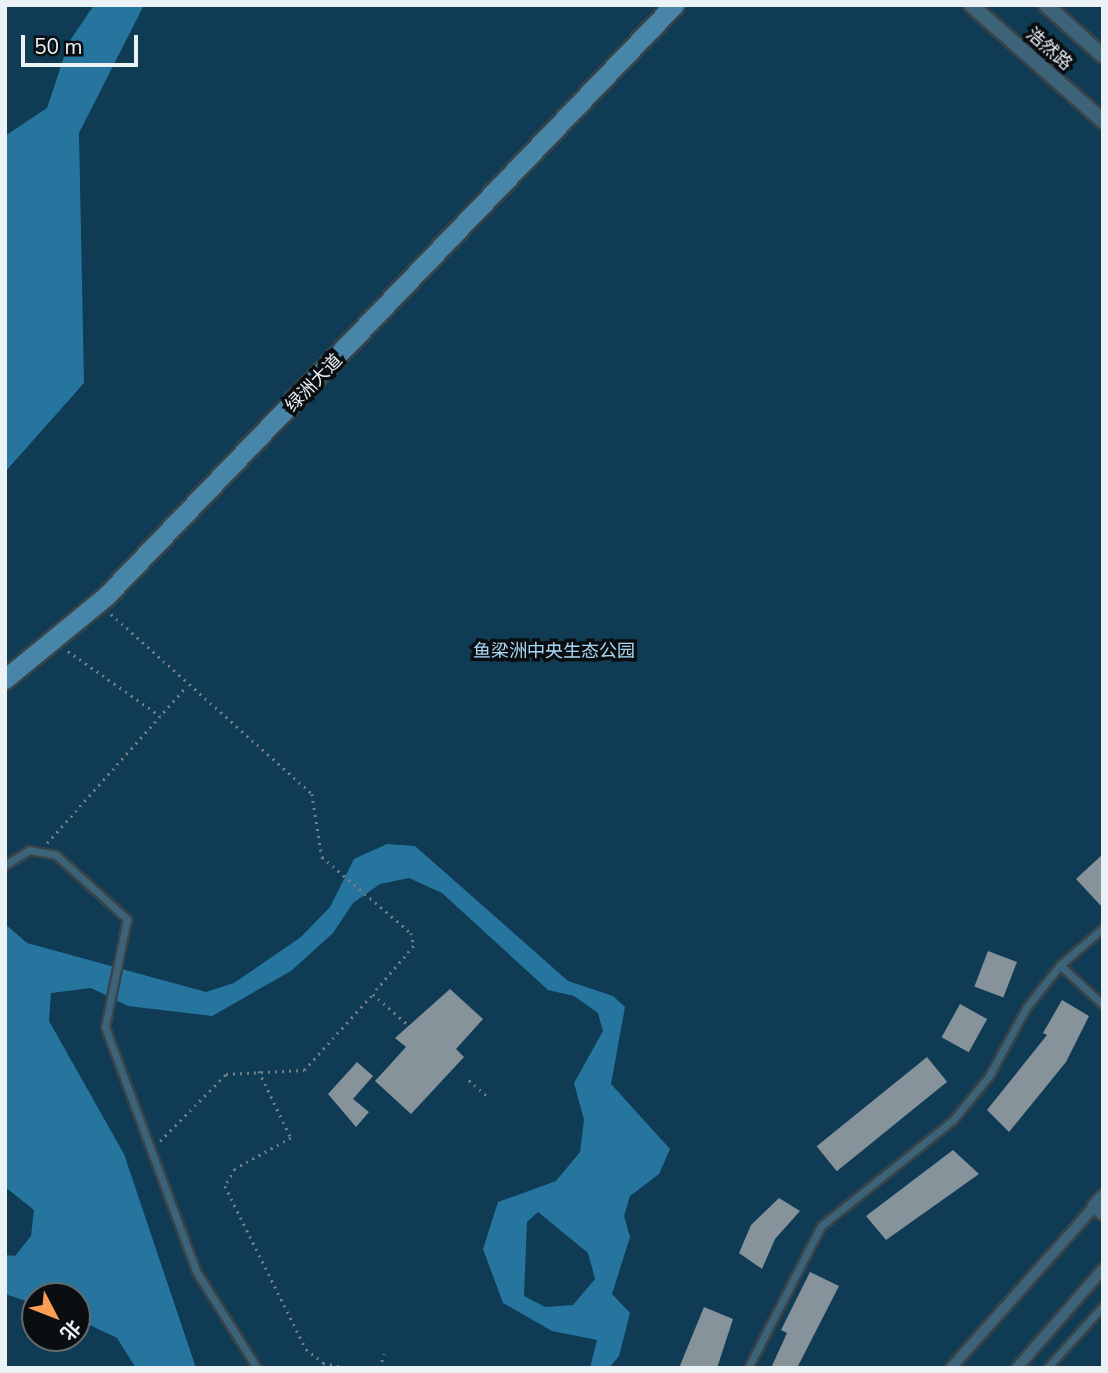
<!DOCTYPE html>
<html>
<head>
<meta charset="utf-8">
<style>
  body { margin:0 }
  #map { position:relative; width:1108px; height:1373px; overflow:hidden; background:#1b262d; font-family:"Nunito Sans","Noto Sans SC",sans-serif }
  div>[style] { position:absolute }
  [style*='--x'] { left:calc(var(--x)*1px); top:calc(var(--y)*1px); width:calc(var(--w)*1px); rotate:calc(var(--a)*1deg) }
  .green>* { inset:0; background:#0f3c54 }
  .water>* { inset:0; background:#25759f }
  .building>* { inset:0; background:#86939b; transform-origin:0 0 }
  .path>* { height:2.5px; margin-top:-1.25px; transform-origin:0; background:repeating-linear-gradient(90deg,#747e84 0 2px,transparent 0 7px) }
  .roads { filter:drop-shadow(2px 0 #384349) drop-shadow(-2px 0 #384349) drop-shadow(0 2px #384349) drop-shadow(0 -2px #384349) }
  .service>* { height:7px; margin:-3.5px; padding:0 3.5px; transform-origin:3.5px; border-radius:3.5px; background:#3d6379 }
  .pedestrian>* { height:10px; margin:-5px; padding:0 5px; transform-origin:5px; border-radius:5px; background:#3d6379 }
  .minor>* { height:14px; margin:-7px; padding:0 7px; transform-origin:7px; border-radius:7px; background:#3d6379 }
  .secondary>* { height:19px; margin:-9.5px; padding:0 9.5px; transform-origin:9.5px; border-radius:9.5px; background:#4785a9 }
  span { translate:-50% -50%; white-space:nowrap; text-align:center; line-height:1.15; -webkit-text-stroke:7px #0a0e11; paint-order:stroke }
  .street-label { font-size:18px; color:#eaf2f6 }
  .park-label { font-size:18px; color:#aad7f4 }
  .frame { position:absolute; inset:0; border:7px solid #eaf2f6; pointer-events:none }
  .north { position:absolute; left:21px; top:1282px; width:70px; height:70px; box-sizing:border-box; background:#0a0e11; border:2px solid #64696d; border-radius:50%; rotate:132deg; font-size:19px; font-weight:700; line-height:28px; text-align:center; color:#eaf2f6 }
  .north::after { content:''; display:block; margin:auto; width:24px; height:32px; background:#fc9d54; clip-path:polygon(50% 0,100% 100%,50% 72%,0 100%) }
  .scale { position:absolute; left:21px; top:35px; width:117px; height:32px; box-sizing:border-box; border:4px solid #eaf2f6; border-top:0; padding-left:9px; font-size:21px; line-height:24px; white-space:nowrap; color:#eaf2f6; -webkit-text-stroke:5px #0a0e11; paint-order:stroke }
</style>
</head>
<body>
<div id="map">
  <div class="green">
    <i style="clip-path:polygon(evenodd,5px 5px,1103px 5px,1103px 1368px,5px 1368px,5px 5px,35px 1296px,77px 1296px,77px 1338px,35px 1338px,35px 1296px)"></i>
  </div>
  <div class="water">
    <i style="clip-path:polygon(94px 5px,144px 5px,79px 133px,84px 383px,5px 472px,5px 136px,47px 108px,69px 42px)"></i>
    <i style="clip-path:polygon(evenodd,387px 844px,415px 846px,568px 981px,613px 996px,625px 1007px,611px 1084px,670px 1149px,659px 1174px,630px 1196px,624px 1216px,630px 1237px,612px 1294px,630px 1313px,619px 1356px,609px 1368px,590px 1368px,597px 1340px,552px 1331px,503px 1303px,483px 1249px,498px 1202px,556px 1181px,580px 1152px,584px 1120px,574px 1083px,603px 1031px,598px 1013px,574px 996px,548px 990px,442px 893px,409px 878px,380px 884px,353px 903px,333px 933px,291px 971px,212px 1016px,128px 1006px,91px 988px,51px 993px,49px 1021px,124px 1154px,196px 1368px,136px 1368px,117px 1338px,77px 1319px,77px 1296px,35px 1296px,35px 1304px,5px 1294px,5px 1255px,15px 1256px,31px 1236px,34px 1210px,5px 1187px,5px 924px,27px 943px,206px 992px,234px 983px,301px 937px,330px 907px,354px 859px,387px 844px,538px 1212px,588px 1253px,595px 1279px,573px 1305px,545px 1307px,524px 1296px,527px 1222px,538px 1212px)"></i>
  </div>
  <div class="building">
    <i style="clip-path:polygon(1103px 854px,1103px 908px,1076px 879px)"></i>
    <i style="left:988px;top:951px;width:31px;height:38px;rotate:21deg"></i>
    <i style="clip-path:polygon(450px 989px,483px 1019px,456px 1049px,464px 1057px,411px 1114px,375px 1081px,406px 1047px,395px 1038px)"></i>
    <i style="clip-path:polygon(1062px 1000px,1089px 1016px,1066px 1062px,1009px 1132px,987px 1110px,1047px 1035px,1043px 1033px)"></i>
    <i style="left:960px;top:1004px;width:31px;height:38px;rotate:29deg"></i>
    <i style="left:927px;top:1057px;width:32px;height:142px;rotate:51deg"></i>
    <i style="clip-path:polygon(357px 1062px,373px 1076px,353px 1099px,369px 1112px,356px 1127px,328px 1094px)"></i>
    <i style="clip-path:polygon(953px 1150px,979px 1174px,886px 1240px,866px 1216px)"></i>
    <i style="clip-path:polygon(779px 1198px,800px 1211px,775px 1239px,762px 1269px,739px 1253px,751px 1225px)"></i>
    <i style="clip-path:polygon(810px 1272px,839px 1286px,797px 1368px,771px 1368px,787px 1333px,781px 1330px)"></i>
    <i style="clip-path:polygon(704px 1307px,733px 1319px,717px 1368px,679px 1368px)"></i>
  </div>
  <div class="path">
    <i style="--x:111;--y:614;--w:270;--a:41.8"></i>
    <i style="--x:312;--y:794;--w:64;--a:81"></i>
    <i style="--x:322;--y:857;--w:117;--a:40.5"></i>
    <i style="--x:411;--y:933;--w:13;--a:77"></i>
    <i style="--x:414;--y:946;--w:63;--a:130.5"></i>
    <i style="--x:68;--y:651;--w:113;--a:35.2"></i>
    <i style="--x:47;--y:843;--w:210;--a:-48.3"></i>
    <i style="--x:259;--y:1071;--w:74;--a:64.5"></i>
    <i style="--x:291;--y:1138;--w:64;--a:151"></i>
    <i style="--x:235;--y:1169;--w:20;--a:120"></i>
    <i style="--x:225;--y:1186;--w:182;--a:63.6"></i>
    <i style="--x:306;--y:1349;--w:22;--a:39"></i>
    <i style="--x:323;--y:1363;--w:25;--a:12"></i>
    <i style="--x:469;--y:1080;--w:27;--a:42"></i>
    <i style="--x:160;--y:1141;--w:94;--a:-45.4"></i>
    <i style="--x:226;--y:1074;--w:78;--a:-2.9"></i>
    <i style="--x:304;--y:1070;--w:103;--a:-47.8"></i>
    <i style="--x:373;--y:994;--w:45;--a:41.4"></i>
    <i style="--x:379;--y:1368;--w:15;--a:-70"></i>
  </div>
  <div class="roads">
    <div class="service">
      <i style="--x:5;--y:865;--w:28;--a:-32"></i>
      <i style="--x:29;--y:850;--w:27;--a:10"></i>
      <i style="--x:56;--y:855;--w:96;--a:42"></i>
      <i style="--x:127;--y:919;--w:110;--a:101.5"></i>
      <i style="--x:105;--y:1027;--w:260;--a:69.5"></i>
      <i style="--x:196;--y:1271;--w:115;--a:57.8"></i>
      <i style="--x:1060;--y:965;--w:59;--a:42.9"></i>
      <i style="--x:748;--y:1368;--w:160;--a:-62.8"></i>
      <i style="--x:821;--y:1226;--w:169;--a:-38.8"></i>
      <i style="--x:953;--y:1120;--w:57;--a:-50.7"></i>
      <i style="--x:989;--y:1076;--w:77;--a:-61.4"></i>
      <i style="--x:1026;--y:1008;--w:55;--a:-51.7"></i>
      <i style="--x:1060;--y:965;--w:57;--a:-40.7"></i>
      <i style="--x:1047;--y:1368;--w:84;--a:-47.9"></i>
    </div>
    <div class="pedestrian">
      <i style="--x:951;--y:1368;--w:217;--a:-48.4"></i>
      <i style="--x:1017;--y:1368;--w:131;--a:-49"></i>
    </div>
    <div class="minor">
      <i style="--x:971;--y:5;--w:176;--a:41.3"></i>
      <i style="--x:1046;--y:5;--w:76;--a:41.8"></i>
      <i style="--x:1103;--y:1197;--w:12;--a:132"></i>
      <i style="--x:1095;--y:1206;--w:11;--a:41"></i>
    </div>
    <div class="secondary">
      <i style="--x:5;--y:679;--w:131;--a:-39.4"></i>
      <i style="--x:106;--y:596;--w:820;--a:-46.14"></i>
    </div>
  </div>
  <div class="street-label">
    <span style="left:1049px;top:49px;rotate:41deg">浩然路</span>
    <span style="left:314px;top:383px;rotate:-46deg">绿洲大道</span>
  </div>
  <div class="park-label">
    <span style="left:554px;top:651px">鱼梁洲中央生态公园</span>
  </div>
  <div class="frame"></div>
  <div class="north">北</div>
  <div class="scale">50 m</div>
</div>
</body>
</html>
